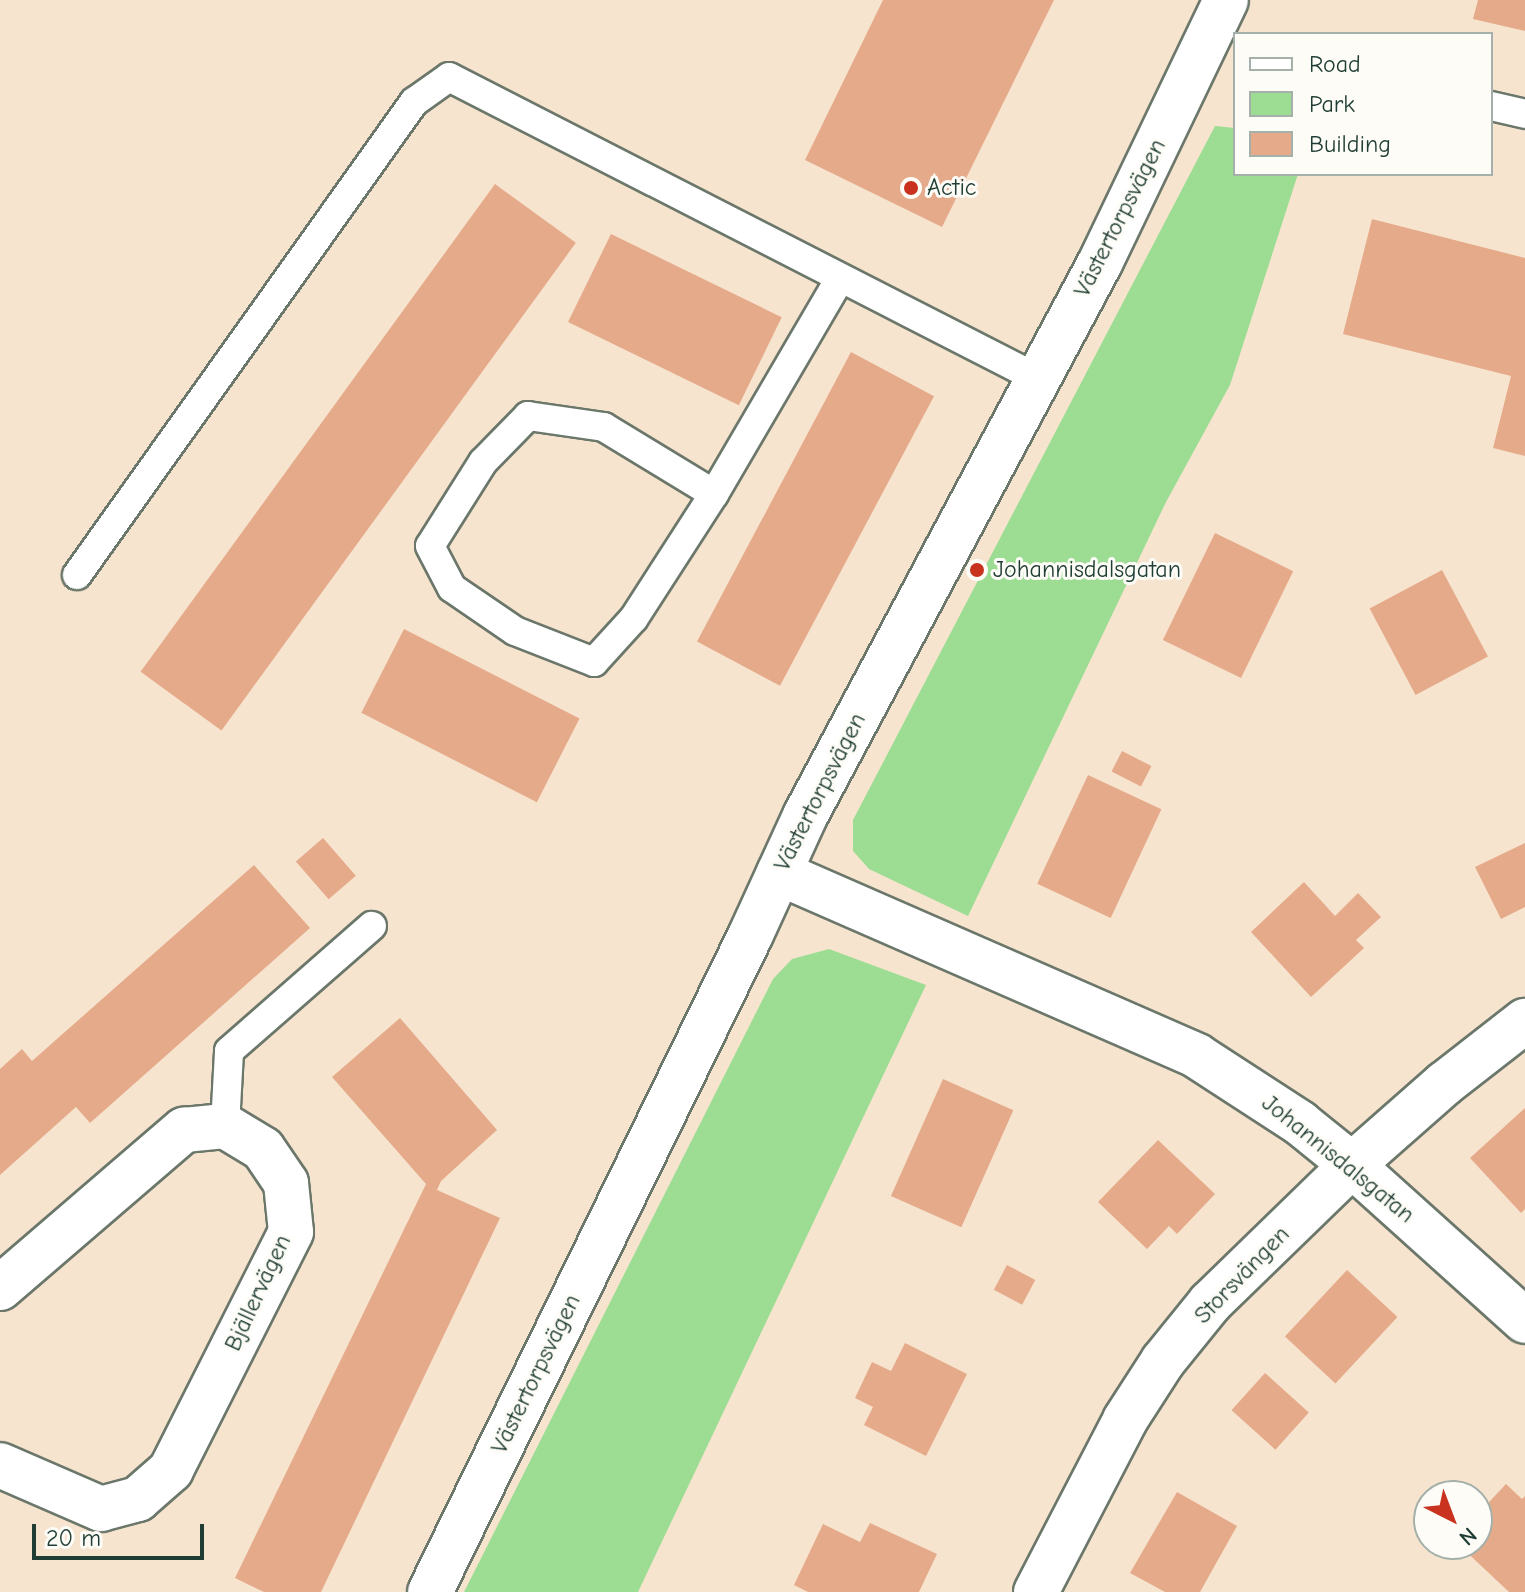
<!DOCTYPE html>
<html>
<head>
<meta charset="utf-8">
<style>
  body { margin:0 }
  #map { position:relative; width:1525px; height:1592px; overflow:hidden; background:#f7e4cf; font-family:"Comic Neue",sans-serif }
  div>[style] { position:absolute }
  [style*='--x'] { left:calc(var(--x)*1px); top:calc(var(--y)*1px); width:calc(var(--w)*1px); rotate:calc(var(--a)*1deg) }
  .green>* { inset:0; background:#9cdd93 }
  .building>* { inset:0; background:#e5aa8a; transform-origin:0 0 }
  .roads { filter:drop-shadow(2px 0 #6b776a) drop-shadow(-2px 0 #6b776a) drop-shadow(0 2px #6b776a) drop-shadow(0 -2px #6b776a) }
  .service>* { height:28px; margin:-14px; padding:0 14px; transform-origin:14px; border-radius:14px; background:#fff }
  .minor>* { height:44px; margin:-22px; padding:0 22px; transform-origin:22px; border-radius:22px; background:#fff }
  .tertiary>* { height:44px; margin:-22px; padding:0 22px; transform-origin:22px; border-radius:22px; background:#fff }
  .dots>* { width:22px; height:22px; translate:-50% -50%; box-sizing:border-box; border:4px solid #fdfcf7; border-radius:50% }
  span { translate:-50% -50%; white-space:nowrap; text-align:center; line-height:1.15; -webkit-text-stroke:6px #fdfcf7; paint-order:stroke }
  .poi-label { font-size:24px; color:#1f3d34 }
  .left { translate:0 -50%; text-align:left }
  .street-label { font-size:24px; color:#1f3d34 }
  .legend { position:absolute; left:1233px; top:32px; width:260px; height:144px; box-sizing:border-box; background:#fdfcf7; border:2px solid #a4b0a9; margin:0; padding:10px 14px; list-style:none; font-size:24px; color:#1f3d34 }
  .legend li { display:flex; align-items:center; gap:16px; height:40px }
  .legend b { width:40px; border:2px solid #a4b0a9 }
  .north { position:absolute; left:1413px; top:1480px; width:80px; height:80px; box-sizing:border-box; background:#fdfcf7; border:2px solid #a4b0a9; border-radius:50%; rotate:138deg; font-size:22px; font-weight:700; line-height:32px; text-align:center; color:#1f3d34 }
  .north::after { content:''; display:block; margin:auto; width:28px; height:36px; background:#c8321e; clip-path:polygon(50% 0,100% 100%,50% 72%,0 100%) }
  .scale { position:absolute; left:32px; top:1524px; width:172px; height:36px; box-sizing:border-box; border:4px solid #1f3d34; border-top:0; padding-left:10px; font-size:24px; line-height:28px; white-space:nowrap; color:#1f3d34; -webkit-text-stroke:6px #fdfcf7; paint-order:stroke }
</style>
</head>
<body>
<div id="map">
  <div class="green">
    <i style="clip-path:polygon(1215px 126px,1235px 128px,1235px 174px,1298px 174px,1230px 385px,1166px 502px,968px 916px,869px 869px,853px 851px,853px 820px)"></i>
    <i style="clip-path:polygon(829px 949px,926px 985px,638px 1592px,464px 1592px,773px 979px,792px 959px)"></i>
  </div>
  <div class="building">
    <i style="clip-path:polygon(883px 0,1054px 0,942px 227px,805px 160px)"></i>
    <i style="clip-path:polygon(1478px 0,1525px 0,1525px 31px,1473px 19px)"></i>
    <i style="left:495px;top:184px;width:100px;height:603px;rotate:36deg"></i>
    <i style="clip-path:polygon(1372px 219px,1525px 258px,1525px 456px,1493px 448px,1511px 376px,1343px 334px)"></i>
    <i style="left:611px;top:234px;width:190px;height:98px;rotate:26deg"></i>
    <i style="left:851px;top:352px;width:94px;height:328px;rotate:28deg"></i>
    <i style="left:1215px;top:533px;width:87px;height:119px;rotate:26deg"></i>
    <i style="left:1442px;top:570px;width:98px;height:82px;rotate:62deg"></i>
    <i style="left:404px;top:629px;width:197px;height:94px;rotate:27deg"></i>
    <i style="left:1122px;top:751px;width:33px;height:23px;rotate:27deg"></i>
    <i style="left:1088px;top:775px;width:81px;height:120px;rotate:25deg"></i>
    <i style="left:323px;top:838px;width:50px;height:36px;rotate:49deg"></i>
    <i style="clip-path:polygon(1525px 843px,1525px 907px,1501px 919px,1475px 867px)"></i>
    <i style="clip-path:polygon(254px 865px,310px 928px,90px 1123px,76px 1107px,0 1175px,0 1069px,22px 1049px,32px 1061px)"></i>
    <i style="clip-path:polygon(1304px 882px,1335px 916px,1358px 893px,1381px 917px,1356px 940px,1364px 948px,1311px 997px,1251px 932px)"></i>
    <i style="clip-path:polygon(400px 1018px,497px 1130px,441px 1181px,437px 1190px,500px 1218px,321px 1592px,264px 1592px,235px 1578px,426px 1184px,332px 1077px)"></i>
    <i style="left:943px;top:1079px;width:77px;height:128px;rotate:24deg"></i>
    <i style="clip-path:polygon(1525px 1108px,1525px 1209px,1521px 1213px,1470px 1158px)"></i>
    <i style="clip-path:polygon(1158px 1140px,1215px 1194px,1177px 1234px,1169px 1226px,1147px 1249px,1098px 1202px)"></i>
    <i style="left:1007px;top:1265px;width:32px;height:28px;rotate:28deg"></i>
    <i style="left:1347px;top:1270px;width:69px;height:91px;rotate:43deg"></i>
    <i style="clip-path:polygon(905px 1343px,967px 1374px,926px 1456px,864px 1425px,873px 1407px,855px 1398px,872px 1362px,891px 1371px)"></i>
    <i style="left:1265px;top:1373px;width:59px;height:50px;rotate:42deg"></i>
    <i style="clip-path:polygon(1506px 1484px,1522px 1499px,1525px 1496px,1525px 1592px,1509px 1592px,1458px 1544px,1477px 1544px,1477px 1525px,1481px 1520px,1477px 1515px)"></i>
    <i style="clip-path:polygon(1177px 1492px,1237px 1526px,1200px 1592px,1165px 1592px,1130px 1573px)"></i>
    <i style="clip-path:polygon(870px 1523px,937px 1554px,919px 1592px,808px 1592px,794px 1585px,823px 1524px,860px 1542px)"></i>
  </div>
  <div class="roads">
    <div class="service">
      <i style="--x:1491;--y:106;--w:35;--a:13"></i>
      <i style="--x:714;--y:494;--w:129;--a:-148.7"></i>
      <i style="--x:604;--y:427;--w:77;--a:-171.8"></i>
      <i style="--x:528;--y:416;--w:64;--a:134.4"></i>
      <i style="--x:483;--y:462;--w:99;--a:122.2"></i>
      <i style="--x:430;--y:546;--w:47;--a:62.4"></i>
      <i style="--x:452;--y:588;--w:76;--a:34.3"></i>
      <i style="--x:515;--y:631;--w:85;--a:21.4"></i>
      <i style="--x:594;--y:662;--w:59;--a:-47.7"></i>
      <i style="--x:634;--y:618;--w:148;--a:-57.2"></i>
      <i style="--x:714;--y:494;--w:250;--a:-59.7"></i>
      <i style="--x:77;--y:575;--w:581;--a:-54.53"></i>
      <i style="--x:414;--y:102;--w:43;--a:-35.5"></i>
      <i style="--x:449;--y:77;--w:661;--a:27.11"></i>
      <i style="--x:225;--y:1126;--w:75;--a:-86.9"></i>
      <i style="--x:229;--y:1051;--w:190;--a:-41.2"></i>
    </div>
    <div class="minor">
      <i style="--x:779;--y:873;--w:456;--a:23.6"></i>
      <i style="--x:1197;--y:1056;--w:123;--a:33"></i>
      <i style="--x:1300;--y:1123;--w:67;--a:38.9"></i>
      <i style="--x:1352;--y:1165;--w:233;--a:42"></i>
      <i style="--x:0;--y:1288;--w:243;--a:-40.7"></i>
      <i style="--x:184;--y:1130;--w:41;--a:-5.6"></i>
      <i style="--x:225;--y:1126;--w:44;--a:31.2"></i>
      <i style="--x:263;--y:1149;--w:41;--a:55.9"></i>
      <i style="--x:286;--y:1183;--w:49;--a:84.2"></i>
      <i style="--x:291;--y:1232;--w:267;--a:116.8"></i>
      <i style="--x:171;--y:1470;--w:44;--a:138.7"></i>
      <i style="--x:138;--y:1499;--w:38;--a:165"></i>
      <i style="--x:101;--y:1509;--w:110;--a:-156.5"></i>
      <i style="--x:1036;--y:1592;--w:194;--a:-62.6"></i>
      <i style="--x:1125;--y:1420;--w:70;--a:-57.2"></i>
      <i style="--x:1163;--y:1361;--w:75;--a:-51"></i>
      <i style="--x:1210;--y:1303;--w:198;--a:-44.2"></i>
      <i style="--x:1352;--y:1165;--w:123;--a:-41.4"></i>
      <i style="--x:1444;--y:1084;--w:103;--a:-37.9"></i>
    </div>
    <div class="tertiary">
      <i style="--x:430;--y:1592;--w:732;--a:-63.99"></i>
      <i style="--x:751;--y:934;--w:130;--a:-65.4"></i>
      <i style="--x:805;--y:816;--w:629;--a:-61.93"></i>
      <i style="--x:1101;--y:261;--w:289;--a:-64.4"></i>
    </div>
  </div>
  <div class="dots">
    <i style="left:911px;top:188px;background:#c8321e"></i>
    <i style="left:977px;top:570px;background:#c8321e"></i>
  </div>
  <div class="poi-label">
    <span class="left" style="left:927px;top:188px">Actic</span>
    <span class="left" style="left:993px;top:570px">Johannisdalsgatan</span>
  </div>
  <div class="street-label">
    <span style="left:1120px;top:218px;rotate:-63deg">Västertorpsvägen</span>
    <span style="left:820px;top:792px;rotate:-63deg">Västertorpsvägen</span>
    <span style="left:1338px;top:1159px;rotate:39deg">Johannisdalsgatan</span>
    <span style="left:1242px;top:1275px;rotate:-46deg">Storsvängen</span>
    <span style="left:258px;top:1293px;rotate:-65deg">Bjällervägen</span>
    <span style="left:536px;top:1374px;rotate:-64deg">Västertorpsvägen</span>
  </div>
  <ul class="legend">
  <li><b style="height:10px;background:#fff"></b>Road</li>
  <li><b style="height:22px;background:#9cdd93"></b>Park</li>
  <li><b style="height:22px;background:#e5aa8a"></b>Building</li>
  </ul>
  <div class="north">N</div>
  <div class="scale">20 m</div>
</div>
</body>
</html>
